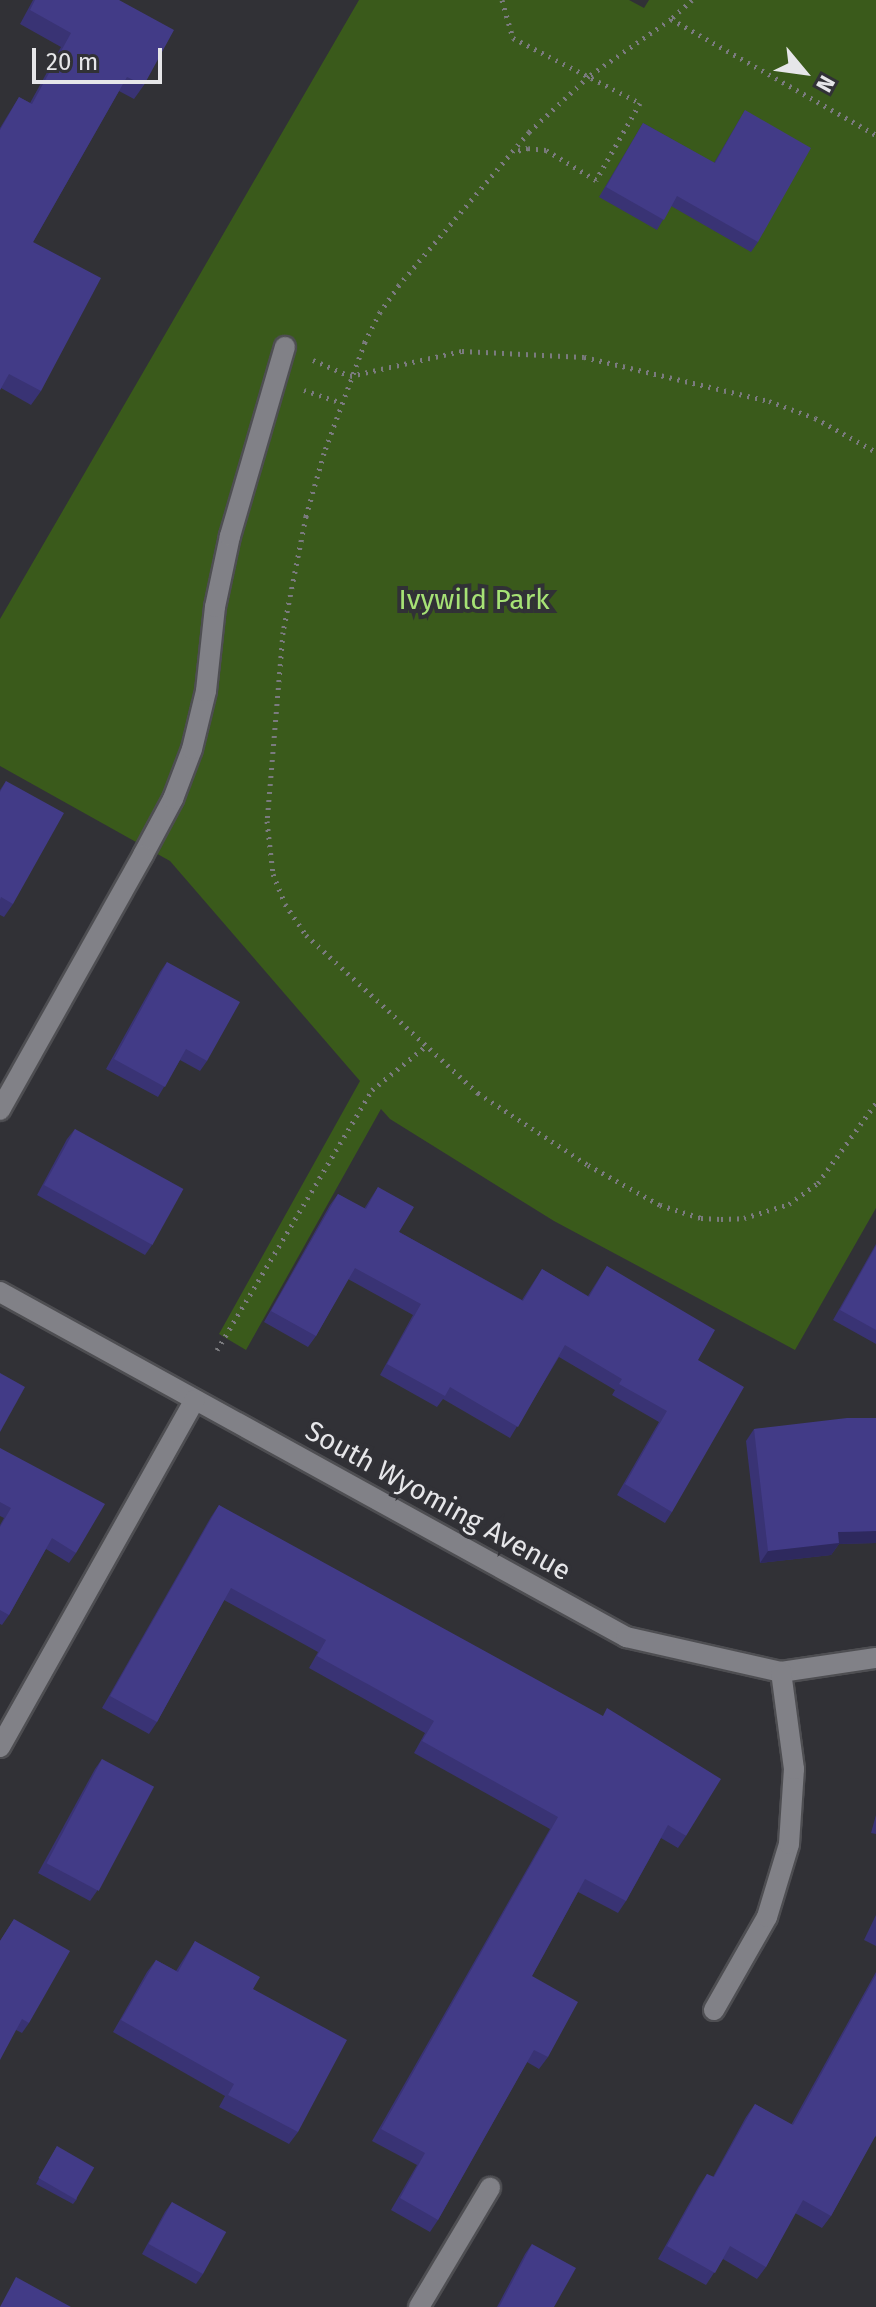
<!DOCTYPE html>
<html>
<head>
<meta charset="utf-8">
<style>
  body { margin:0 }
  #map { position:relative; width:876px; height:2307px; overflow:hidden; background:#313136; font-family:"Fira Sans",sans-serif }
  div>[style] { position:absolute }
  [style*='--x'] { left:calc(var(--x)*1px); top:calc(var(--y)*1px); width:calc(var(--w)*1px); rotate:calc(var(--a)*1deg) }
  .green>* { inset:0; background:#3a5a1b }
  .path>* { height:5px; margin-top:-2.5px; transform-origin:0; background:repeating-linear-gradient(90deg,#7b7b7f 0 2px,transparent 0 8px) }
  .roads { filter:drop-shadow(2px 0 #4e4e52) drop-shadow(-2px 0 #4e4e52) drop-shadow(0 2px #4e4e52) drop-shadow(0 -2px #4e4e52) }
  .service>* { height:20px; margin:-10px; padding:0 10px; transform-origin:10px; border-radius:10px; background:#818187 }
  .minor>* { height:20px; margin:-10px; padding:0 10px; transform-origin:10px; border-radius:10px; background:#818187 }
  .wall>* { inset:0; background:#393374 }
  .shaded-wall>* { inset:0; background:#2e295e }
  .building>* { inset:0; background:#423b87; transform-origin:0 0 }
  span { translate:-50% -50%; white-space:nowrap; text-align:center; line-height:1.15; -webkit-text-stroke:8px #313136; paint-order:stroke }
  .park-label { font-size:28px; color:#a6e275 }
  .street-label { font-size:28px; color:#e6e6e9 }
  .north { position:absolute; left:764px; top:32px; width:80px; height:80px; -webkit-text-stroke:6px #313136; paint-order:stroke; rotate:119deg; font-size:22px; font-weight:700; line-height:32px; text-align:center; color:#e6e6e9 }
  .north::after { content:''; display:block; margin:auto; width:28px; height:36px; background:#e6e6e9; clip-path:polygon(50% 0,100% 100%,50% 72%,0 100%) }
  .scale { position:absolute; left:32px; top:48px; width:130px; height:36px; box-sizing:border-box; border:4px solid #e6e6e9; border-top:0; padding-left:10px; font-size:24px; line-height:28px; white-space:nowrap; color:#e6e6e9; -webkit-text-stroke:6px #313136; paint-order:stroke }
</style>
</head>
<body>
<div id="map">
  <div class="green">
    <i style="clip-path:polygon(359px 0,629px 0,644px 8px,649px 0,876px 0,876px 1208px,795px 1350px,554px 1221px,390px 1119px,381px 1109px,246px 1350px,219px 1334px,360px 1081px,170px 861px,0 766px,0 619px)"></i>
  </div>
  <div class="path">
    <i style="--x:502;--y:0;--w:40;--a:74"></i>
    <i style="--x:513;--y:38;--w:143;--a:27.1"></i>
    <i style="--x:640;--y:103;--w:89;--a:119.7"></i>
    <i style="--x:596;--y:180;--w:58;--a:-149"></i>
    <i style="--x:546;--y:150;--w:18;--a:-174"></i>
    <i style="--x:528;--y:148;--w:16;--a:165"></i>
    <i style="--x:692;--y:0;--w:28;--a:138"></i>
    <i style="--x:671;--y:19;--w:100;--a:145.2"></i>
    <i style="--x:589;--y:76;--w:82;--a:137"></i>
    <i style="--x:529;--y:132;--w:201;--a:130.4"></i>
    <i style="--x:399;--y:285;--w:33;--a:125"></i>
    <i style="--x:380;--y:312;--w:34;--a:117"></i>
    <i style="--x:365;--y:342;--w:118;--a:110.3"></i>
    <i style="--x:324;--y:453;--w:66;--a:105.9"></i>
    <i style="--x:306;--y:516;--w:118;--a:101.2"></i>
    <i style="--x:283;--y:632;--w:190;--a:94.8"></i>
    <i style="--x:267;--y:821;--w:53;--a:83.5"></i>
    <i style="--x:273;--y:874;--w:32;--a:68"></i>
    <i style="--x:285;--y:904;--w:37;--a:56"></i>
    <i style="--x:306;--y:935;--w:234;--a:42.6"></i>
    <i style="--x:478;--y:1093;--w:131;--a:33.2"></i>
    <i style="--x:588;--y:1165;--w:82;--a:29.1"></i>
    <i style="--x:660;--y:1205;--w:43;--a:17.6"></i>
    <i style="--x:701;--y:1218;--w:20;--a:3"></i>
    <i style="--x:721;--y:1219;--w:23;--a:-2"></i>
    <i style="--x:744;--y:1218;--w:47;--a:-17.3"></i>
    <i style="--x:789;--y:1204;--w:36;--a:-36"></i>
    <i style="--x:818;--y:1183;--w:99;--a:-54.1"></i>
    <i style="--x:671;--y:19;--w:236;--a:29.5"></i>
    <i style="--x:313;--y:360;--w:40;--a:23.4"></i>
    <i style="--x:350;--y:376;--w:115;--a:-12.6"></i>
    <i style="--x:462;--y:351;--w:122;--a:2.8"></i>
    <i style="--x:584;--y:357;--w:190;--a:13.4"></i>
    <i style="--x:769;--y:401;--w:49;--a:20.3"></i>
    <i style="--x:815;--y:418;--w:70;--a:29.1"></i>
    <i style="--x:304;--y:390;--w:39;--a:19"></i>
    <i style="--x:217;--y:1350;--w:303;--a:-59.2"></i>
    <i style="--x:372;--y:1090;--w:70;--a:-39.2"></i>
  </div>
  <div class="roads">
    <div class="service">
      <i style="--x:143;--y:855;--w:64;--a:-61.8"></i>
      <i style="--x:173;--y:799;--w:53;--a:-69.2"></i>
      <i style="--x:192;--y:749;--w:60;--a:-76.4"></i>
      <i style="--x:206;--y:691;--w:84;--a:-83.9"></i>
      <i style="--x:215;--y:607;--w:73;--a:-78.1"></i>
      <i style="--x:230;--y:536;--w:197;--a:-73.8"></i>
      <i style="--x:419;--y:2307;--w:139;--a:-59.2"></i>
    </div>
    <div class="minor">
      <i style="--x:0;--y:1110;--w:292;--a:-60.7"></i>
      <i style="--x:0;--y:1292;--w:715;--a:28.86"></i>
      <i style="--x:626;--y:1637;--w:159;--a:12.7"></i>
      <i style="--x:781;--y:1672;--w:96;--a:-8.4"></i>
      <i style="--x:0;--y:1747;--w:398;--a:-60.7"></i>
      <i style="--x:714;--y:2010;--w:107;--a:-60.3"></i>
      <i style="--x:767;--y:1917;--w:76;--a:-73.2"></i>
      <i style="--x:789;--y:1844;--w:75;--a:-86.2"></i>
      <i style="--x:794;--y:1769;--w:98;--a:-97.6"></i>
    </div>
  </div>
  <div class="wall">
    <i style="clip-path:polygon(33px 0,119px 0,144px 85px,134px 99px,119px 91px,33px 242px,41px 391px,31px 405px,1px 388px,0 390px,0 128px,19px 97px,30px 103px,61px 47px,20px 24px)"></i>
    <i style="clip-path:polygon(745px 110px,758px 242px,751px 252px,671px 206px,657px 230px,599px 197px,643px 123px,714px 163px)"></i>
    <i style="clip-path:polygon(6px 781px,13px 904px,4px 917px,0 915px,0 790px)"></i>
    <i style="clip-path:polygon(167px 962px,207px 1061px,200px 1071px,180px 1060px,158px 1097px,106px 1069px,160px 972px)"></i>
    <i style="clip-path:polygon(75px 1129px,152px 1245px,145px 1255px,37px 1195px,67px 1139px)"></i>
    <i style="clip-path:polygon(378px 1187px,399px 1232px,522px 1300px,542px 1269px,588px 1296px,607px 1266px,698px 1360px,672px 1512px,665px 1523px,617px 1495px,659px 1422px,612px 1395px,615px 1390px,559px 1357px,510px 1438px,443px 1399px,437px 1407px,380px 1375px,413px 1315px,348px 1279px,316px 1336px,308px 1347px,264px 1322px,330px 1205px,338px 1194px,364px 1209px)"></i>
    <i style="clip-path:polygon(876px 1244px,876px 1344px,833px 1320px)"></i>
    <i style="clip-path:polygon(876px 1418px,876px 1543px,839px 1544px,831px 1555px,760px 1563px,746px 1441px,754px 1429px)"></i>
    <i style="clip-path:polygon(0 1448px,76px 1553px,69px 1563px,46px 1549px,9px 1615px,2px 1625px,0 1624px,0 1525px,4px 1518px,0 1516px)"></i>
    <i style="clip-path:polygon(219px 1505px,686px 1836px,678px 1848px,661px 1838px,626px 1901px,618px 1913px,578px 1892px,532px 1976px,548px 2057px,539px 2069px,527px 2062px,438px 2220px,430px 2232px,391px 2210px,417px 2165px,372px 2141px,550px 1829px,414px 1753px,425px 1733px,309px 1668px,318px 1652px,224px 1600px,157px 1722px,149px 1734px,102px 1708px,211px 1517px)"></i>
    <i style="clip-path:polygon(102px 1759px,97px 1891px,90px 1901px,38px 1873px,95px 1769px)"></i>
    <i style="clip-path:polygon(876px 1815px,876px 1834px,871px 1833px)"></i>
    <i style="clip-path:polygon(876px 1915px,876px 1946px,864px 1940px)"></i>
    <i style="clip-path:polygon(14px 1919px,29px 2023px,22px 2033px,16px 2030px,0 1941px)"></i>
    <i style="clip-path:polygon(195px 1941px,253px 1989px,298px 2132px,289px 2144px,219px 2107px,225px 2096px,113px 2032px,147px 1972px,156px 1960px,176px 1971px)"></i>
    <i style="clip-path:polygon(876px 1972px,876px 2137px,875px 2136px,831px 2216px,822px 2228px,795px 2213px,766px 2267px,757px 2279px,723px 2259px,706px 2285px,658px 2259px,699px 2186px,707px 2174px,713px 2177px,746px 2117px,755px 2104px,791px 2125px)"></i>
    <i style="clip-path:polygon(57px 2146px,77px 2199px,73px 2204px,36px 2184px)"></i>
    <i style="clip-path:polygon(172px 2202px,203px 2274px,196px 2284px,142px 2254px,165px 2212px)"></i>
    <i style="clip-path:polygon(532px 2244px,554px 2307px,497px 2307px,525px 2254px)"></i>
  </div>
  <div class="shaded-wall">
    <i style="clip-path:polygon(876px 1531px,876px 1543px,839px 1544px,831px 1555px,760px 1563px,768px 1551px,838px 1532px)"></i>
  </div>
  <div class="building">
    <i style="clip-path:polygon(35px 0,119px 0,174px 30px,144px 85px,127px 77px,33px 242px,101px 278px,41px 391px,9px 374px,0 390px,0 130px,19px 97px,32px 104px,71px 33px,30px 10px)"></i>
    <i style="clip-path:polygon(745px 110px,811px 148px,758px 242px,677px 196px,664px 220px,606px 187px,643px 123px,715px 163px)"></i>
    <i style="clip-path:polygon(6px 781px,64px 813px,13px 904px,1px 897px,0 900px,0 792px)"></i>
    <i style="clip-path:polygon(167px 962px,240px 1002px,207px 1061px,186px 1049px,165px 1087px,114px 1059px)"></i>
    <i style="left:75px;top:1129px;width:124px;height:64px;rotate:29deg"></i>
    <i style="clip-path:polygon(378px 1187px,414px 1207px,399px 1232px,523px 1301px,542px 1269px,589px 1297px,607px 1266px,715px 1330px,698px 1360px,744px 1387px,672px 1512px,625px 1484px,667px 1411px,619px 1384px,622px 1379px,565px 1345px,518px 1427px,450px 1387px,445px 1396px,387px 1364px,421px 1304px,355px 1268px,316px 1336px,271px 1311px,338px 1194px,366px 1209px)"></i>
    <i style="clip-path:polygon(876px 1246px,876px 1330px,840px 1310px)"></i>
    <i style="clip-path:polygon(0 1373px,25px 1387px,0 1432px)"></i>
    <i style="clip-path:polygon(847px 1418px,876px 1418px,876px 1531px,838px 1532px,839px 1543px,768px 1551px,754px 1429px)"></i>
    <i style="clip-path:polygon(0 1448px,105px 1504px,76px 1553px,52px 1538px,9px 1615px,0 1610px,0 1527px,11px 1508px,0 1502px)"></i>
    <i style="clip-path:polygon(219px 1505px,603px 1716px,607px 1708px,721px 1779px,686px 1836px,668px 1825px,626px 1901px,585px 1879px,532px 1976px,578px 2002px,548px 2057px,534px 2050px,438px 2220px,400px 2198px,425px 2153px,381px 2129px,558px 1817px,422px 1741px,434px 1721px,317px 1656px,326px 1640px,231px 1588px,157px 1722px,110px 1696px)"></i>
    <i style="left:102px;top:1759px;width:59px;height:118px;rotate:28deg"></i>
    <i style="clip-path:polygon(14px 1919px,70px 1951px,29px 2023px,22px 2019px,0 2060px,0 1941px)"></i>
    <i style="clip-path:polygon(195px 1941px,260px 1977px,253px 1989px,347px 2040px,298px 2132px,228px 2095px,234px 2084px,121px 2020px,156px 1960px,178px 1972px)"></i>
    <i style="clip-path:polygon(876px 1975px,876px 2135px,831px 2216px,803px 2200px,766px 2267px,730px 2246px,715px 2273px,667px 2246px,707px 2174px,714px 2177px,755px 2104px,793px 2125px)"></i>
    <i style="left:57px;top:2146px;width:43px;height:37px;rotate:30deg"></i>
    <i style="left:172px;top:2202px;width:62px;height:48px;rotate:29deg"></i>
    <i style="clip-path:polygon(532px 2244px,576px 2268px,554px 2307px,499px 2307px)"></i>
    <i style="clip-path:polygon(16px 2277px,71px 2307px,0 2307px)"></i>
  </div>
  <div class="park-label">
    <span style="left:474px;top:600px">Ivywild Park</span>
  </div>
  <div class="street-label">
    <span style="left:438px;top:1501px;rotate:29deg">South Wyoming Avenue</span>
  </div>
  <div class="north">N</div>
  <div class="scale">20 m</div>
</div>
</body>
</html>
